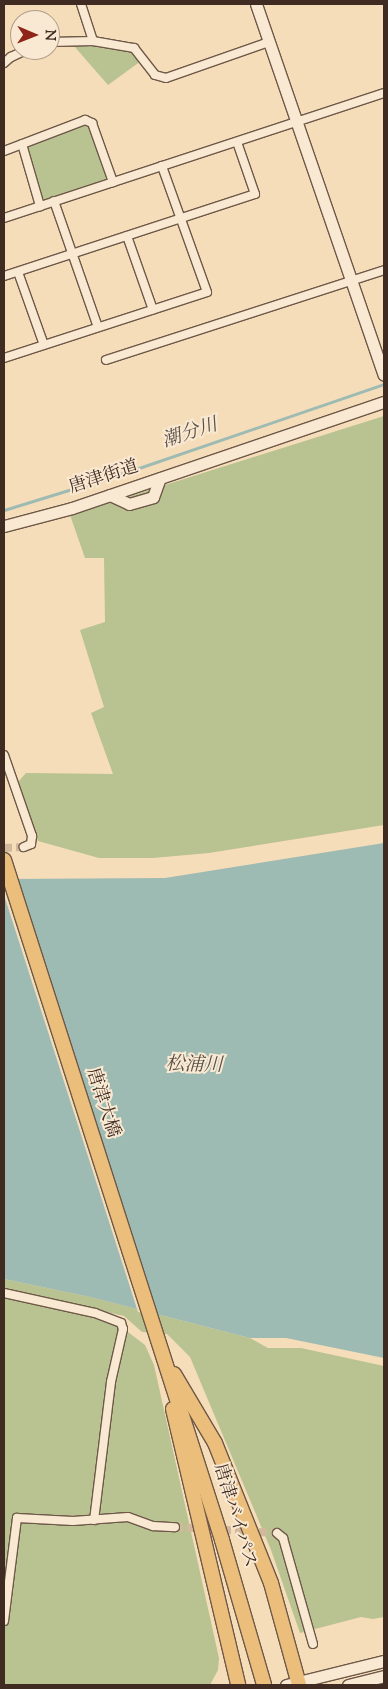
<!DOCTYPE html>
<html>
<head>
<meta charset="utf-8">
<style>
  body { margin:0 }
  #map { position:relative; width:388px; height:1689px; overflow:hidden; background:#f6ddb9; font-family:"Sorts Mill Goudy","Noto Serif JP",serif }
  div>[style] { position:absolute }
  [style*='--x'] { left:calc(var(--x)*1px); top:calc(var(--y)*1px); width:calc(var(--w)*1px); rotate:calc(var(--a)*1deg) }
  .green>* { inset:0; background:#b9c291 }
  .water>* { inset:0; background:#9dbbb3 }
  .pier>* { inset:0; background:#f6ddb9 }
  .stream>* { height:3px; margin:-1.5px; padding:0 1.5px; transform-origin:1.5px; border-radius:1.5px; background:#9dbbb3 }
  .street-tunnel>* { height:8px; margin-top:-4px; transform-origin:0; background:repeating-linear-gradient(90deg,#d2b99b 0 8px,transparent 0 12px) }
  .roads { filter:drop-shadow(1px 0 #6e5848) drop-shadow(-1px 0 #6e5848) drop-shadow(0 1px #6e5848) drop-shadow(0 -1px #6e5848) }
  .street>* { height:8px; margin:-4px; padding:0 4px; transform-origin:4px; border-radius:4px; background:#f9e9d2 }
  .secondary>* { height:11px; margin:-5.5px; padding:0 5.5px; transform-origin:5.5px; border-radius:5.5px; background:#f9e9d2 }
  .highway>* { height:14px; margin:-7px; padding:0 7px; transform-origin:7px; border-radius:7px; background:#ebbe7c }
  span { translate:-50% -50%; white-space:nowrap; text-align:center; line-height:1.15; -webkit-text-stroke:4px #f9e9d2; paint-order:stroke }
  .street-label { font-size:18px; color:#402b22 }
  .water-label { font-size:19px; color:#574f46; font-style:italic }
  .frame { position:absolute; inset:0; border:5px solid #402b22; pointer-events:none }
  .north { position:absolute; left:10px; top:10px; width:50px; height:50px; box-sizing:border-box; background:#f9e9d2; border:1px solid #af9d8c; border-radius:50%; rotate:91deg; font-size:14px; font-weight:700; line-height:20px; text-align:center; color:#402b22 }
  .north::after { content:''; display:block; margin:auto; width:18px; height:22px; background:#8f2418; clip-path:polygon(50% 0,100% 100%,50% 72%,0 100%) }
</style>
</head>
<body>
<div id="map">
  <div class="green">
    <i style="clip-path:polygon(91px 45px,134px 52px,141px 61px,108px 85px,74px 46px)"></i>
    <i style="clip-path:polygon(85px 125px,90px 126px,107px 176px,104px 182px,47px 201px,41px 197px,27px 150px,29px 145px)"></i>
    <i style="clip-path:polygon(384px 416px,384px 825px,209px 853px,153px 858px,99px 858px,38px 841px,18px 782px,26px 773px,113px 774px,91px 713px,104px 707px,80px 630px,105px 622px,104px 558px,85px 558px,70px 515px)"></i>
    <i style="clip-path:polygon(4px 1279px,90px 1297px,250px 1338px,268px 1348px,301px 1348px,384px 1366px,384px 1617px,373px 1619px,361px 1617px,300px 1633px,271px 1550px,190px 1357px,167px 1334px,142px 1332px,124px 1316px,4px 1290px)"></i>
    <i style="clip-path:polygon(4px 1295px,95px 1316px,118px 1324px,121px 1332px,128px 1332px,145px 1345px,154px 1365px,219px 1658px,218px 1670px,210px 1685px,4px 1685px)"></i>
  </div>
  <div class="water">
    <i style="clip-path:polygon(384px 843px,384px 1358px,286px 1338px,250px 1338px,90px 1297px,4px 1279px,4px 879px,165px 878px)"></i>
  </div>
  <div class="pier">
    <i style="clip-path:polygon(4px 876px,16px 876px,158px 1317px,138px 1312px,4px 895px)"></i>
  </div>
  <div class="stream">
    <i style="--x:4;--y:510;--w:132;--a:-17.2"></i>
    <i style="--x:130;--y:471;--w:268;--a:-18.9"></i>
  </div>
  <div class="street-tunnel">
    <i style="--x:4;--y:848;--w:20;--a:-3"></i>
    <i style="--x:175;--y:1527;--w:102;--a:3.4"></i>
  </div>
  <div class="roads">
    <div class="street">
      <i style="--x:81;--y:4;--w:39;--a:72"></i>
      <i style="--x:50;--y:42;--w:43;--a:-1.3"></i>
      <i style="--x:93;--y:41;--w:42;--a:9.7"></i>
      <i style="--x:134;--y:48;--w:34;--a:52"></i>
      <i style="--x:155;--y:75;--w:11;--a:15"></i>
      <i style="--x:166;--y:78;--w:109;--a:-19.3"></i>
      <i style="--x:4;--y:63;--w:9;--a:-41"></i>
      <i style="--x:11;--y:57;--w:17;--a:-25"></i>
      <i style="--x:22;--y:144;--w:65;--a:73.8"></i>
      <i style="--x:4;--y:151;--w:87;--a:-20.9"></i>
      <i style="--x:85;--y:120;--w:8;--a:23"></i>
      <i style="--x:92;--y:123;--w:63;--a:70.4"></i>
      <i style="--x:54;--y:201;--w:133;--a:70.8"></i>
      <i style="--x:4;--y:218;--w:400;--a:-18.2"></i>
      <i style="--x:127;--y:236;--w:78;--a:70.6"></i>
      <i style="--x:18;--y:272;--w:77;--a:70.4"></i>
      <i style="--x:4;--y:276;--w:264;--a:-18.1"></i>
      <i style="--x:255;--y:194;--w:55;--a:-109.1"></i>
      <i style="--x:4;--y:358;--w:213;--a:-18"></i>
      <i style="--x:207;--y:292;--w:134;--a:-109.7"></i>
      <i style="--x:106;--y:360;--w:292;--a:-17.9"></i>
      <i style="--x:4;--y:755;--w:86;--a:70.9"></i>
      <i style="--x:32;--y:836;--w:8;--a:97"></i>
      <i style="--x:31;--y:844;--w:8;--a:157"></i>
      <i style="--x:4;--y:1293;--w:93;--a:12.4"></i>
      <i style="--x:95;--y:1313;--w:28;--a:21"></i>
      <i style="--x:121;--y:1323;--w:6;--a:72"></i>
      <i style="--x:123;--y:1329;--w:54;--a:102.8"></i>
      <i style="--x:111;--y:1382;--w:139;--a:97"></i>
      <i style="--x:277;--y:1533;--w:8;--a:40"></i>
      <i style="--x:283;--y:1538;--w:110;--a:74.2"></i>
      <i style="--x:4;--y:1621;--w:104;--a:-82.8"></i>
      <i style="--x:17;--y:1518;--w:56;--a:3.1"></i>
      <i style="--x:73;--y:1521;--w:55;--a:-4.2"></i>
      <i style="--x:128;--y:1517;--w:27;--a:20"></i>
      <i style="--x:153;--y:1526;--w:22;--a:3"></i>
    </div>
    <div class="secondary">
      <i style="--x:256;--y:4;--w:392;--a:71"></i>
      <i style="--x:110;--y:495;--w:21;--a:25"></i>
      <i style="--x:129;--y:504;--w:25;--a:-16"></i>
      <i style="--x:153;--y:497;--w:20;--a:-70"></i>
      <i style="--x:4;--y:526;--w:70;--a:-14.8"></i>
      <i style="--x:72;--y:508;--w:330;--a:-18.8"></i>
      <i style="--x:286;--y:1685;--w:101;--a:-13.8"></i>
      <i style="--x:348;--y:1685;--w:37;--a:-14"></i>
    </div>
    <div class="highway">
      <i style="--x:4;--y:860;--w:714;--a:72.22"></i>
      <i style="--x:222;--y:1540;--w:151;--a:73.8"></i>
      <i style="--x:174;--y:1374;--w:80;--a:59.3"></i>
      <i style="--x:215;--y:1443;--w:151;--a:68.2"></i>
      <i style="--x:271;--y:1583;--w:106;--a:74.6"></i>
      <i style="--x:173;--y:1409;--w:284;--a:76.7"></i>
    </div>
  </div>
  <div class="street-label">
    <span style="left:104px;top:478px;rotate:-18deg">唐津街道</span>
    <span style="left:102px;top:1103px;rotate:72deg">唐津大橋</span>
    <span style="left:234px;top:1516px;rotate:73deg">唐津バイパス</span>
  </div>
  <div class="water-label">
    <span style="left:190px;top:434px;rotate:-18deg">潮分川</span>
    <span style="left:194px;top:1066px;rotate:1deg">松浦川</span>
  </div>
  <div class="frame"></div>
  <div class="north">N</div>
</div>
</body>
</html>
